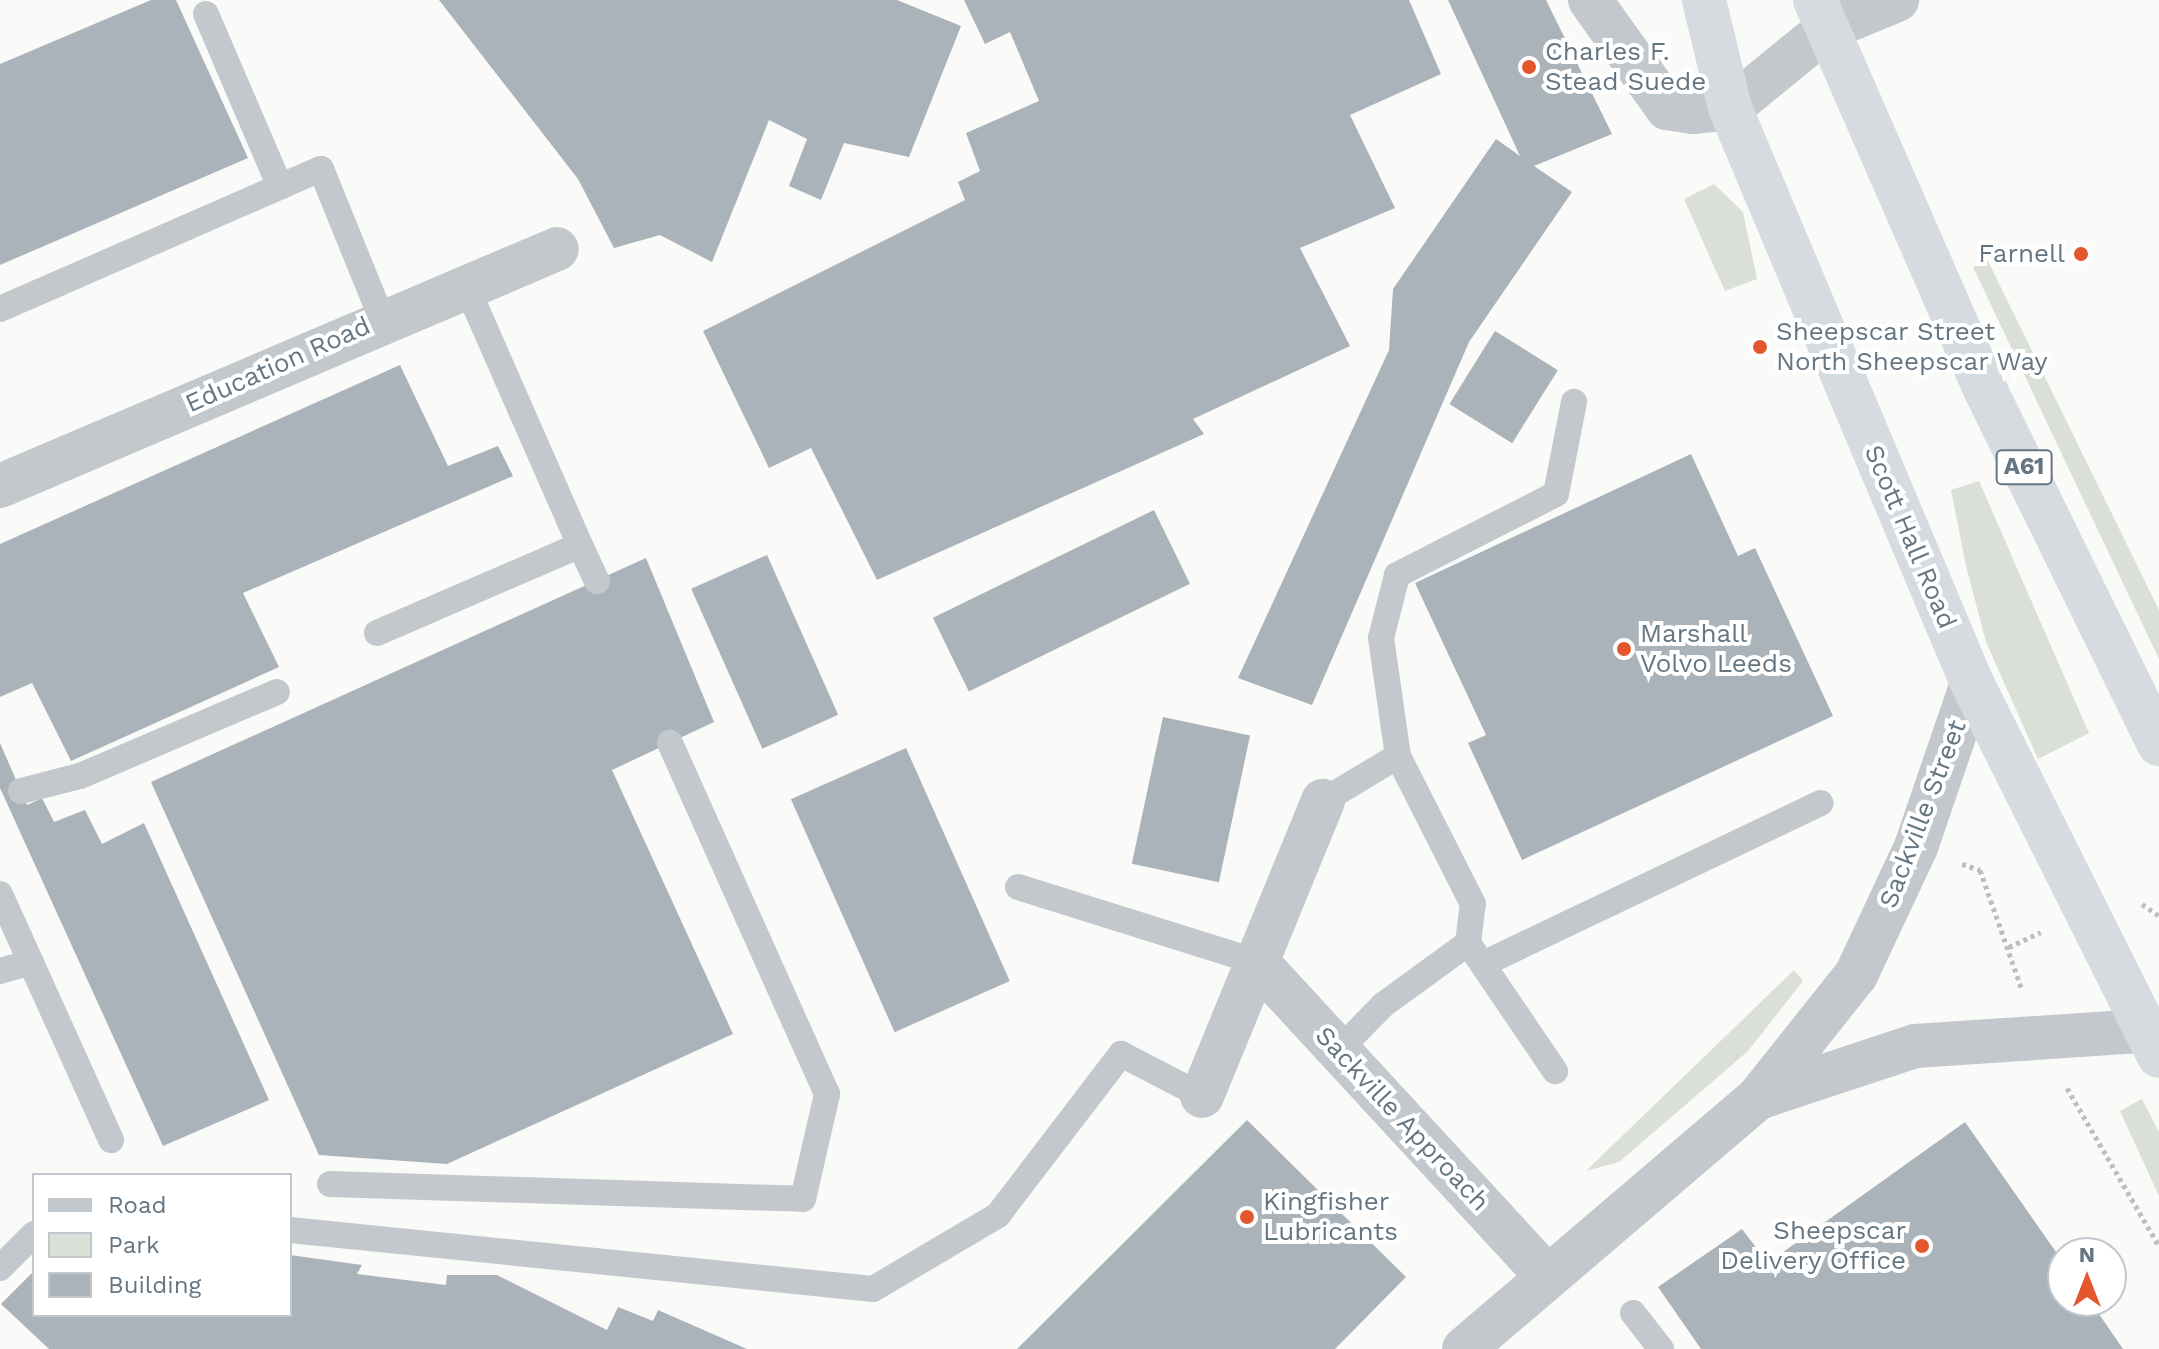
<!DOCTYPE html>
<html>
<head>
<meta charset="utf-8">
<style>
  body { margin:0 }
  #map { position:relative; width:2159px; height:1349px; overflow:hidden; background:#fafaf8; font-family:"Work Sans",sans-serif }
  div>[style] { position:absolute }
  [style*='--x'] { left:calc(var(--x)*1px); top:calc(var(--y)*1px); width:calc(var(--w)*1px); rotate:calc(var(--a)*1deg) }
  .green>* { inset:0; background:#dadfd7 }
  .building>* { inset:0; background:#aab3b9; transform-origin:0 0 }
  .path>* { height:5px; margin-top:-2.5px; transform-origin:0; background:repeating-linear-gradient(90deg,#bbbfc2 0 4px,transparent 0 8px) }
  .service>* { height:26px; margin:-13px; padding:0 13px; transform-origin:13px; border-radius:13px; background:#c3c8cc }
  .minor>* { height:44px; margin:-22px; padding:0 22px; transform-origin:22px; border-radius:22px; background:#c3c8cc }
  .tertiary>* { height:44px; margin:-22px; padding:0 22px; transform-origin:22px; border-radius:22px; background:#c3c8cc }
  .trunk>* { height:44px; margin:-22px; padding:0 22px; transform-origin:22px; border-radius:22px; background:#d6dbdf }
  .dots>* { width:22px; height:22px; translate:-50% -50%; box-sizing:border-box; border:4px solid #fff; border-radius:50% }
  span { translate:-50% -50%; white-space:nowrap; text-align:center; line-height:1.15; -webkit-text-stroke:8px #fff; paint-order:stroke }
  .shield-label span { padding:2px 6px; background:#fff; border:2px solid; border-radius:6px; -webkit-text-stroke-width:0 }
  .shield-label { font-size:24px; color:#657683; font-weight:700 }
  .poi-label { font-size:26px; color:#657683 }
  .left { translate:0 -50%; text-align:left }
  .right { translate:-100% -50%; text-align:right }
  .street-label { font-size:26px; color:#657683 }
  .legend { position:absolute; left:32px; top:1173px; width:260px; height:144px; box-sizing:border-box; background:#fff; border:2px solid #c1c8cd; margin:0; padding:10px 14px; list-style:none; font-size:24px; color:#657683 }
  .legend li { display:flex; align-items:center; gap:16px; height:40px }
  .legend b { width:40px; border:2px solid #c1c8cd }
  .north { position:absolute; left:2047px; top:1237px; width:80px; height:80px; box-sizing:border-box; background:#fff; border:2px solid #c1c8cd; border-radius:50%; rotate:0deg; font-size:22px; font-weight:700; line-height:32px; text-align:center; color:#657683 }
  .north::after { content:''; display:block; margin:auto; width:28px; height:36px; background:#e4572e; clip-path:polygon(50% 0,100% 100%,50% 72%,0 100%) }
</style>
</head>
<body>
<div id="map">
  <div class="green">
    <i style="clip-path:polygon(1714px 184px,1743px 212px,1757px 279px,1725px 291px,1684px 199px)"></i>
    <i style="clip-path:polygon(1988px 261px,2159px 610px,2159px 659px,1973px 267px)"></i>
    <i style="clip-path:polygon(1979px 481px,2089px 733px,2038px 759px,1986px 642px,1966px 566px,1951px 490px)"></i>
    <i style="clip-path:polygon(1794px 970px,1803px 981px,1748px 1051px,1619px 1162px,1586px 1171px)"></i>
    <i style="clip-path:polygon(2142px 1099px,2159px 1132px,2159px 1196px,2120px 1111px)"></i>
  </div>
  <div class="building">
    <i style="clip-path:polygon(151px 0,176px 0,248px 158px,0 265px,0 64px)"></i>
    <i style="clip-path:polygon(439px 0,897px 0,961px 26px,909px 157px,844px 143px,821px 200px,789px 186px,807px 139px,769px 120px,712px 262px,660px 235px,614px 248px,578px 179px)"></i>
    <i style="clip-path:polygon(964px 0,1409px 0,1441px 74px,1350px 115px,1395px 208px,1300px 248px,1350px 346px,1193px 419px,1204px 434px,877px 580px,811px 448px,769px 468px,703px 331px,965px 200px,958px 182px,980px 171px,966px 133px,1039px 101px,1010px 32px,985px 44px)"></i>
    <i style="clip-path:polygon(1448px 0,1546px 0,1612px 134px,1534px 166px,1572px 192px,1469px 342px,1312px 705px,1238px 678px,1389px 350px,1393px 289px,1496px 139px,1520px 156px)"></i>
    <i style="left:1495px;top:331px;width:74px;height:86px;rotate:32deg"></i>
    <i style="clip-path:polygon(400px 365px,448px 466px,498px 446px,513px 476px,243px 593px,279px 667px,71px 761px,32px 683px,0 697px,0 544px)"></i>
    <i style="clip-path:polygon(1691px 454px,1738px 556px,1755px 548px,1833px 716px,1522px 860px,1468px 743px,1486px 735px,1415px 583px)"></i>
    <i style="left:1154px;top:510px;width:82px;height:246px;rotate:64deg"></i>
    <i style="left:767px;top:555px;width:175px;height:83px;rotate:66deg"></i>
    <i style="clip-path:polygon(646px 558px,714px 722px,612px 770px,733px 1034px,447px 1164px,319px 1155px,151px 782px)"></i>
    <i style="left:1163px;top:717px;width:89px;height:150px;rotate:12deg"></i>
    <i style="clip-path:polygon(0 743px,27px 805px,42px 798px,54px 822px,85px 810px,102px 844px,144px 823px,269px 1100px,163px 1146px,0 788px)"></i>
    <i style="left:906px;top:748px;width:255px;height:126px;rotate:66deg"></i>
    <i style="clip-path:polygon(1247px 1120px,1406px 1277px,1335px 1349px,1017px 1349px)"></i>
    <i style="clip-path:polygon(1965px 1122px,2063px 1262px,2063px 1301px,2090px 1301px,2123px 1349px,1701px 1349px,1658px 1287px,1742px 1229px,1768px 1263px)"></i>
    <i style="clip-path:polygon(290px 1255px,362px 1265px,357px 1274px,446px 1285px,447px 1275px,497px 1275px,607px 1330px,618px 1307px,653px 1321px,658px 1310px,747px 1349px,49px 1349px,1px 1304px,34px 1271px,34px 1315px,290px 1315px)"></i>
  </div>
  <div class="path">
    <i style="--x:1962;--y:864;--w:19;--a:18"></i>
    <i style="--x:1980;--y:870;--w:127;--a:70.7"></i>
    <i style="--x:2142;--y:904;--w:21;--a:35"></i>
    <i style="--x:2009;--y:947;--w:35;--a:-25"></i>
    <i style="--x:2067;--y:1088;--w:183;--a:59.8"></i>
  </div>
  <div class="service">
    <i style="--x:206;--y:14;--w:188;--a:66.8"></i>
    <i style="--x:0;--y:309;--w:350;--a:-23.6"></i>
    <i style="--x:321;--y:169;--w:162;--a:67.9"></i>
    <i style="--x:580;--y:545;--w:40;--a:65"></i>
    <i style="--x:377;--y:633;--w:221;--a:-23.4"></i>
    <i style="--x:580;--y:545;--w:282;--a:-113.7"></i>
    <i style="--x:21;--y:791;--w:61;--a:-14.3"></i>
    <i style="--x:80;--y:776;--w:214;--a:-23.1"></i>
    <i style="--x:1323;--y:801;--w:87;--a:-31"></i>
    <i style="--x:1018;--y:887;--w:250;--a:17.4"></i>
    <i style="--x:0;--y:894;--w:270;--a:65.7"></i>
    <i style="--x:1468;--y:943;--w:39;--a:-83"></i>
    <i style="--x:1473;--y:904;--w:166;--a:-116.9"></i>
    <i style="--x:1398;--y:756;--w:119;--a:-98.2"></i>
    <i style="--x:1381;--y:638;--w:65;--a:-75.7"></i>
    <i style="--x:1397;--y:575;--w:178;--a:-27"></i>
    <i style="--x:1556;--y:494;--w:94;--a:-78.9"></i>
    <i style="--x:1483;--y:964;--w:374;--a:-25.5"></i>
    <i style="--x:0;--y:971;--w:32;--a:-16"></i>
    <i style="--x:1339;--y:1050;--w:63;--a:-45.6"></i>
    <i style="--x:1383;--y:1005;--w:105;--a:-36.1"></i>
    <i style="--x:1468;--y:943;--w:155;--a:55.8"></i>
    <i style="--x:330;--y:1184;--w:473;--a:1.8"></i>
    <i style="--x:803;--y:1199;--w:108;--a:-77.1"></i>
    <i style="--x:827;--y:1094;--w:385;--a:-114.1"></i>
    <i style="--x:290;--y:1230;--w:586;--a:5.78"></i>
    <i style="--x:873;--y:1289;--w:145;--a:-30.6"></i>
    <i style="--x:998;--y:1215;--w:203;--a:-52.6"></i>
    <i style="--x:1121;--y:1054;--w:91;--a:27.4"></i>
    <i style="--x:0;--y:1268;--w:48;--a:-45"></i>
    <i style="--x:1633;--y:1313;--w:46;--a:52.1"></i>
  </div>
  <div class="minor">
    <i style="--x:1590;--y:0;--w:133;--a:54.5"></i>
    <i style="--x:1667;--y:108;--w:26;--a:9"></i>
    <i style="--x:1693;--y:112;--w:37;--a:-6"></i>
    <i style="--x:1730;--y:108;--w:125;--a:-39.2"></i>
    <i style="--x:1827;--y:29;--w:76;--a:-22.5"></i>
    <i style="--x:0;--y:486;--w:605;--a:-23.05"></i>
    <i style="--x:1257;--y:962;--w:426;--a:47.3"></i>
    <i style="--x:1202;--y:1096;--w:319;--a:-67.7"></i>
  </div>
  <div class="tertiary">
    <i style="--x:1758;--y:1098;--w:165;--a:-18.3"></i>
    <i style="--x:1915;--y:1046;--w:245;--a:-3.8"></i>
    <i style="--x:1464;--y:1349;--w:387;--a:-40.5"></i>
    <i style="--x:1758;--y:1098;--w:157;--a:-51.5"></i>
    <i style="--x:1856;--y:975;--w:141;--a:-64.9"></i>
    <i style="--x:1916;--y:847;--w:173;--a:-71.1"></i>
  </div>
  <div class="trunk">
    <i style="--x:1704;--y:0;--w:111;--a:76.5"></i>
    <i style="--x:1730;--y:108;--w:624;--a:67.18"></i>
    <i style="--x:1972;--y:683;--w:417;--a:63.4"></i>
    <i style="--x:1815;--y:0;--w:420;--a:66.4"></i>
    <i style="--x:1983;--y:385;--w:400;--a:63.9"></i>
  </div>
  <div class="dots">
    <i style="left:1529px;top:67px;background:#e4572e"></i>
    <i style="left:2081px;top:254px;background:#e4572e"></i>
    <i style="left:1760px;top:347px;background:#e4572e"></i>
    <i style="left:1624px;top:649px;background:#e4572e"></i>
    <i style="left:1247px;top:1217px;background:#e4572e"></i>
    <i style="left:1922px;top:1246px;background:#e4572e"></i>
  </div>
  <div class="shield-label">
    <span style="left:2024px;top:467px">A61</span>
  </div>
  <div class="poi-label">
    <span class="left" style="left:1545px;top:67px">Charles F.<br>Stead Suede</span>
    <span class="right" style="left:2065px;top:254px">Farnell</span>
    <span class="left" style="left:1776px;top:347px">Sheepscar Street<br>North Sheepscar Way</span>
    <span class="left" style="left:1640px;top:649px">Marshall<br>Volvo Leeds</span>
    <span class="left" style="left:1263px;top:1217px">Kingfisher<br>Lubricants</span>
    <span class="right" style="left:1906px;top:1246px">Sheepscar<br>Delivery Office</span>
  </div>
  <div class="street-label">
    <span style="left:278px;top:365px;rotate:-24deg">Education Road</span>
    <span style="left:1910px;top:537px;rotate:67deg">Scott Hall Road</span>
    <span style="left:1923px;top:814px;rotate:-69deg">Sackville Street</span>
    <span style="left:1402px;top:1119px;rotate:47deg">Sackville Approach</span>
  </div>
  <ul class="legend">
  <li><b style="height:10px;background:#c3c8cc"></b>Road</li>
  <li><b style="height:22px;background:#dadfd7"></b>Park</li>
  <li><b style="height:22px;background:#aab3b9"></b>Building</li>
  </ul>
  <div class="north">N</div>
</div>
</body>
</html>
